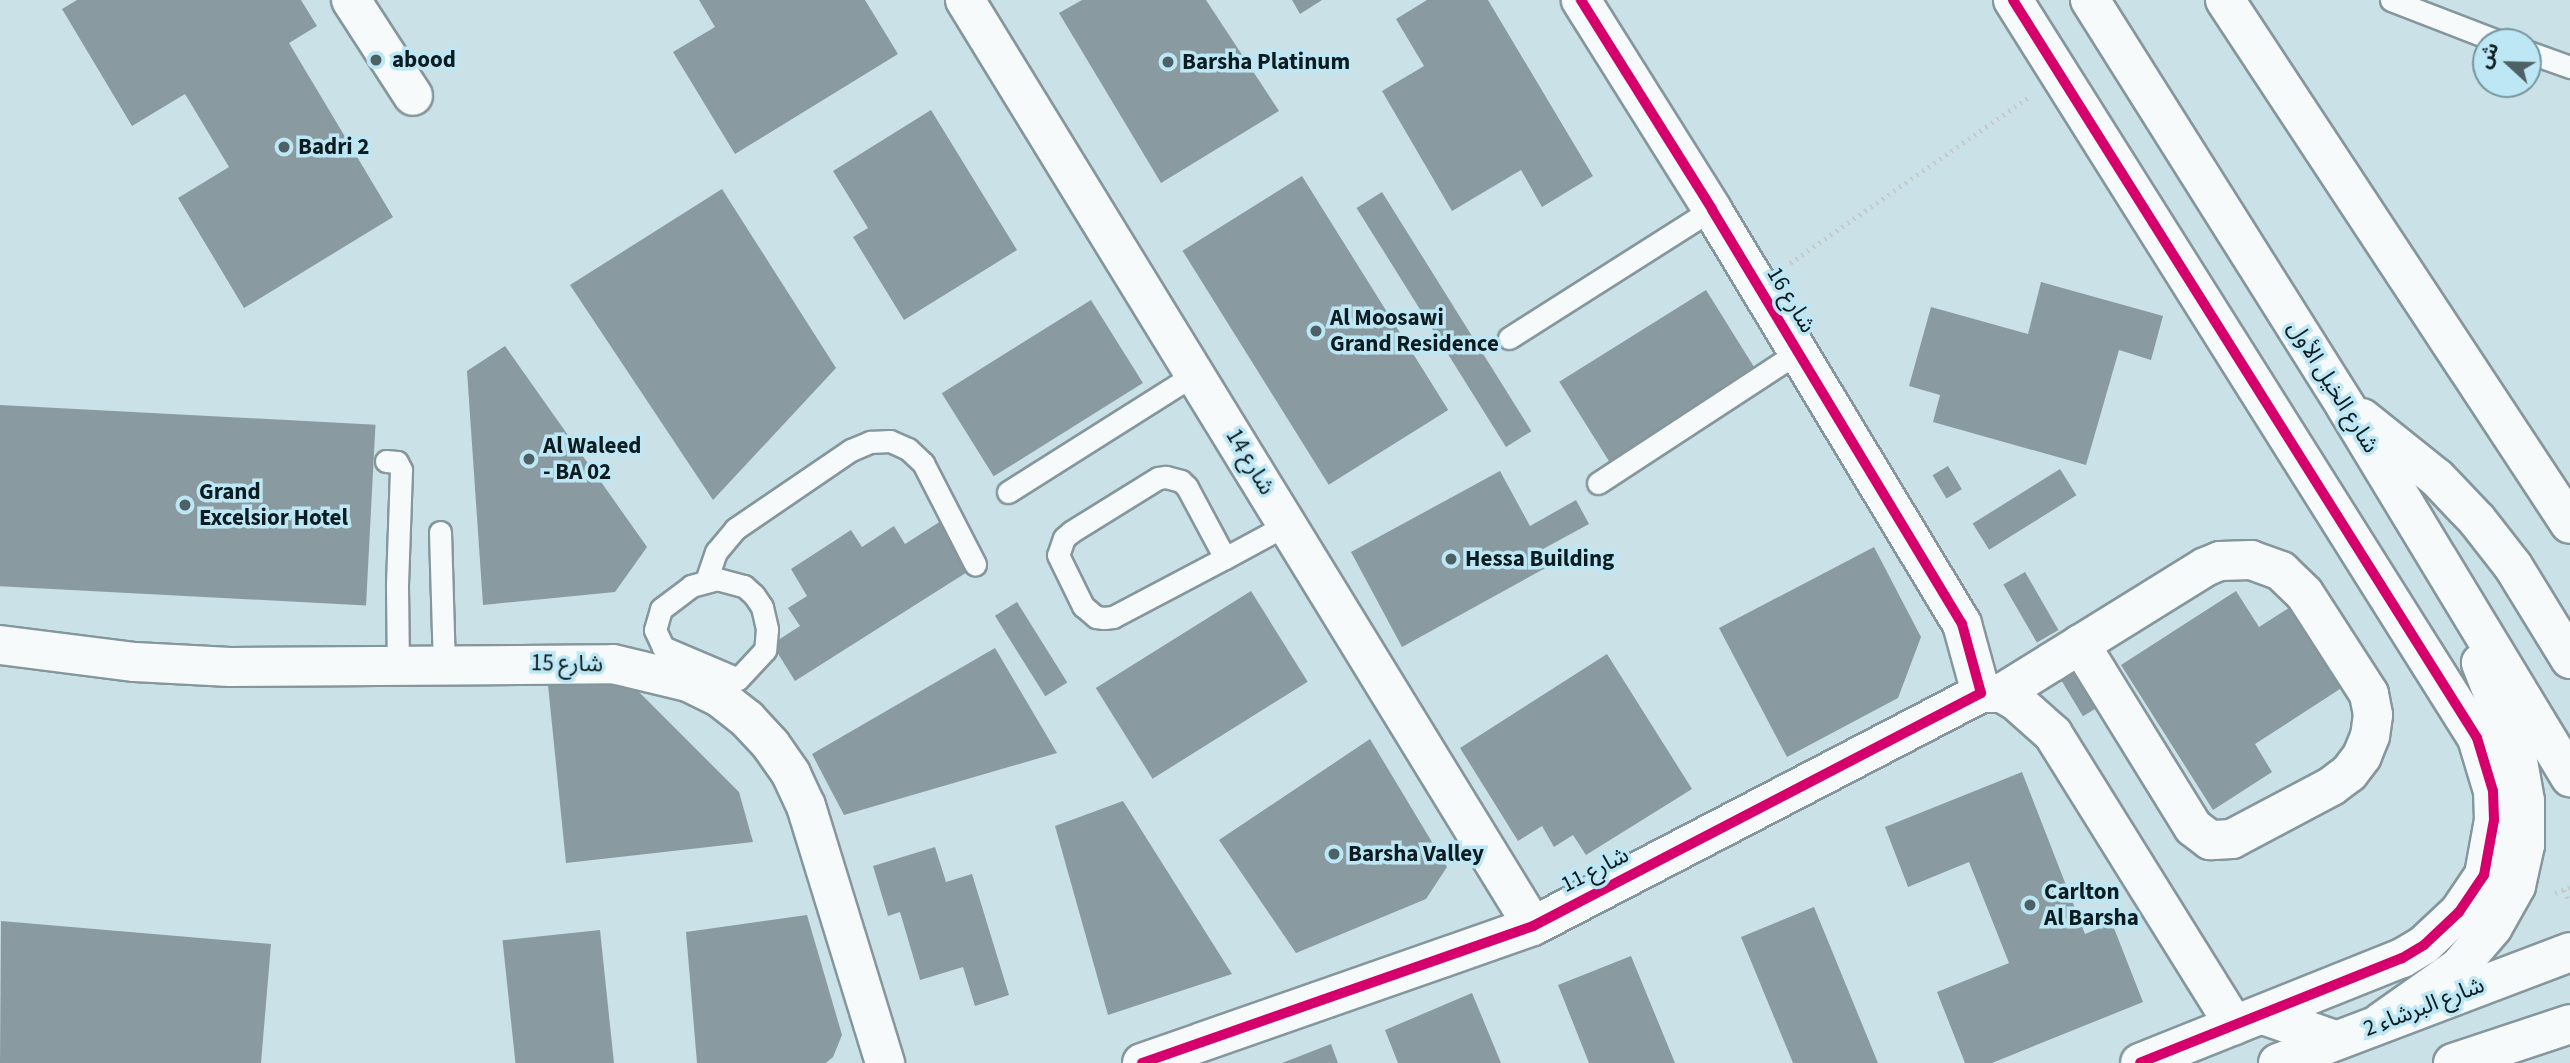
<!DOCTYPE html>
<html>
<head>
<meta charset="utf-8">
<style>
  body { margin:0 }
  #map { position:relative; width:2570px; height:1063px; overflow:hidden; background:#cae1e7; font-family:"Source Sans 3","Noto Sans Arabic",sans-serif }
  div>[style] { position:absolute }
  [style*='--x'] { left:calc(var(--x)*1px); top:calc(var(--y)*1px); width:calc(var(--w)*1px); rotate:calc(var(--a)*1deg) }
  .building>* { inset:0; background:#899ba0; transform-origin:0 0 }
  .path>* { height:4.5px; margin-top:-2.25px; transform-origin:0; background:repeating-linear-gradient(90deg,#c5cbcd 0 2px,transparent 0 7px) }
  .roads { filter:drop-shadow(2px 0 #85979c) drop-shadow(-2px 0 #85979c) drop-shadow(0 2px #85979c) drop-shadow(0 -2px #85979c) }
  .service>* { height:21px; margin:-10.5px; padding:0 10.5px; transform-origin:10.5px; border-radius:10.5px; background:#f7fafb }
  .minor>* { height:38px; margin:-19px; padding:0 19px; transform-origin:19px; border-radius:19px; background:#f7fafb }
  .tertiary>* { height:38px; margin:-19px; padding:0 19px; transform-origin:19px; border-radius:19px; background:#f7fafb }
  .secondary>* { height:38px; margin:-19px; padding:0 19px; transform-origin:19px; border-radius:19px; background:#f7fafb }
  .cycleway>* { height:10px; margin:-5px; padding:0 5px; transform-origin:5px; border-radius:5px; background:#d6006c }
  .dots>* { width:19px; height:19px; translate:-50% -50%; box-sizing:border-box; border:4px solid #bde7f4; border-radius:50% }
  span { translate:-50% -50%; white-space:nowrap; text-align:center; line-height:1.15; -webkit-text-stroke:7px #bde7f4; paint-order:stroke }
  .poi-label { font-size:23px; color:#0c1c21; font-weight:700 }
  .left { translate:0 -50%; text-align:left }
  .street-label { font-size:23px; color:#0c1c21 }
  .north { position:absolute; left:2472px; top:28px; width:70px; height:70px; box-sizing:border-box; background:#bde7f4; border:2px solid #7696a0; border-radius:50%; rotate:292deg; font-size:19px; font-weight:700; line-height:28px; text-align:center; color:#0c1c21 }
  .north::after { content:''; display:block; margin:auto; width:24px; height:32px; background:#4e6166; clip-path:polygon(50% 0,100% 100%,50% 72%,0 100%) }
</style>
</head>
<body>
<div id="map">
  <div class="building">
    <i style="clip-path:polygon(77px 0,301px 0,317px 26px,289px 43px,393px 217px,244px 308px,178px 198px,229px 167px,185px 94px,132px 126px,62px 9px)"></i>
    <i style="clip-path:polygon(699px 0,865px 0,898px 54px,735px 154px,673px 52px,715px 27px)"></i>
    <i style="clip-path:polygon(1082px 0,1206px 0,1279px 111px,1161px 183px,1059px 13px)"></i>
    <i style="clip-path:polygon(1292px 0,1322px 0,1300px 14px)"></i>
    <i style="clip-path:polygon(1427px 0,1488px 0,1593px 176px,1542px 207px,1521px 170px,1452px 211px,1382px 91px,1424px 66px,1396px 19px)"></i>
    <i style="clip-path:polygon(931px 110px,1017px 250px,904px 320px,853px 237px,868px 228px,833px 171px)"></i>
    <i style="left:1302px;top:176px;width:276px;height:141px;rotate:58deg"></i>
    <i style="clip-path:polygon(722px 189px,836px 368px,713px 500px,570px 285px)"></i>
    <i style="left:1382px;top:192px;width:282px;height:30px;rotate:58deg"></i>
    <i style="clip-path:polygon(2041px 282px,2163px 316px,2151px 360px,2119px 350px,2086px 465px,1933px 422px,1940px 395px,1909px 386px,1931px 307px,2028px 334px)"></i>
    <i style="left:1706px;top:290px;width:96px;height:173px;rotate:58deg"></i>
    <i style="left:1091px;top:300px;width:98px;height:176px;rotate:58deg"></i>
    <i style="clip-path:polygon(505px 346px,647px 547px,615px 592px,483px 605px,467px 371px)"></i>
    <i style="left:0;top:405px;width:376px;height:181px;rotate:3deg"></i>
    <i style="left:1948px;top:466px;width:27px;height:18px;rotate:59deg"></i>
    <i style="left:2060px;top:469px;width:31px;height:103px;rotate:58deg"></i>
    <i style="clip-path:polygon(1500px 471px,1530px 526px,1576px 500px,1589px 524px,1543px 549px,1551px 565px,1402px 647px,1351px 552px)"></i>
    <i style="clip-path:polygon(941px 521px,972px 569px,795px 681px,772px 644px,800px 626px,788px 608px,807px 596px,791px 569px,851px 530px,862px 547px,894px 526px,905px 544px)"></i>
    <i style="clip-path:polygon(1874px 547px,1921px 637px,1898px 698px,1787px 757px,1719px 628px)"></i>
    <i style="left:2025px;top:572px;width:67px;height:25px;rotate:60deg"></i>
    <i style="left:1251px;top:591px;width:107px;height:183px;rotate:58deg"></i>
    <i style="clip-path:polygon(2236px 591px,2259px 627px,2292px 606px,2343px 687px,2255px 744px,2272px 772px,2213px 810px,2121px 665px)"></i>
    <i style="left:1017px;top:602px;width:95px;height:26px;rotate:58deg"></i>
    <i style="clip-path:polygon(995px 648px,1057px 753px,844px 815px,812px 754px)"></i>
    <i style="clip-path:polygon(1607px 654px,1692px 789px,1586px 855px,1573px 835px,1554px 847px,1542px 826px,1518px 841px,1460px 748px)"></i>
    <i style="left:2075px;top:672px;width:42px;height:16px;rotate:59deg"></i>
    <i style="clip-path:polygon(622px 675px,739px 792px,753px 842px,566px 863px,548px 685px)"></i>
    <i style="clip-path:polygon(1370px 739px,1447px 867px,1426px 899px,1296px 953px,1219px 840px)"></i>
    <i style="clip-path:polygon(2022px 772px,2085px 934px,2112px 923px,2143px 1002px,1992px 1063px,1965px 1063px,1937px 992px,2009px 963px,1969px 862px,1908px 887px,1885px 827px)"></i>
    <i style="clip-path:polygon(1123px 801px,1232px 974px,1108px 1015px,1055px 826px)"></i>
    <i style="clip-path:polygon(935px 847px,946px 882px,972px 874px,1009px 995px,975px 1006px,963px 967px,920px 980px,900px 912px,888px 916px,873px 866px)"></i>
    <i style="clip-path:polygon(1814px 907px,1878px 1063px,1793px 1063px,1741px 937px)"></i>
    <i style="clip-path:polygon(807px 915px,842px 1035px,833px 1057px,826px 1063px,697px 1063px,686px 932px)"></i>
    <i style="clip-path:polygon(1px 921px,271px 944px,261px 1063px,0 1063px)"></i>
    <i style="left:600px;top:930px;width:134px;height:98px;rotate:84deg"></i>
    <i style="clip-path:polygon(1631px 956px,1675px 1063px,1589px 1063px,1558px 985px)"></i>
    <i style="clip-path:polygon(1472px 993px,1501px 1063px,1398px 1063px,1385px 1030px)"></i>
    <i style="clip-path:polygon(1331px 1044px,1338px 1063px,1282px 1063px)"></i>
  </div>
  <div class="path">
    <i style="--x:1790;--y:263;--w:292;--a:-34.8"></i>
    <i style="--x:2564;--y:890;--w:14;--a:65"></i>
    <i style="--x:2555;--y:893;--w:16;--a:-22"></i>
  </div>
  <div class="roads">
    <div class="service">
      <i style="--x:2391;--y:0;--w:117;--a:21.1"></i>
      <i style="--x:2528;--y:52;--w:45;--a:19.7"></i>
      <i style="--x:1509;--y:338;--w:241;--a:-32.4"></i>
      <i style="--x:386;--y:461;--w:11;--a:5"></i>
      <i style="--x:397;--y:462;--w:9;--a:63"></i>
      <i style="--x:401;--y:470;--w:117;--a:92"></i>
      <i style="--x:397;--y:587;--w:78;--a:89.3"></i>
      <i style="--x:1598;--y:483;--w:239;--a:-33.2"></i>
      <i style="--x:1008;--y:492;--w:222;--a:-32.3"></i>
      <i style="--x:440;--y:532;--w:132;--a:88.3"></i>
      <i style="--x:1225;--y:558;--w:81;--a:-118.2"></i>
      <i style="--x:1187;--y:487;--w:8;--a:-135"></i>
      <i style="--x:1181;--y:481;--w:16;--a:-165"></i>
      <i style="--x:1166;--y:477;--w:8;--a:173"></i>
      <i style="--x:1158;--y:478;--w:102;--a:148.2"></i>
      <i style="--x:1071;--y:532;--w:9;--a:139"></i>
      <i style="--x:1064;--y:538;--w:18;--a:109"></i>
      <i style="--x:1058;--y:555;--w:57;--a:63.9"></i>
      <i style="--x:1083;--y:606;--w:17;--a:40"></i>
      <i style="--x:1096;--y:617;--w:8;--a:7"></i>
      <i style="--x:1104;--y:618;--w:9;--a:-6"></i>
      <i style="--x:1113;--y:617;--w:127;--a:-27.8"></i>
      <i style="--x:1225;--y:558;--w:72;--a:-28.4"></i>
      <i style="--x:717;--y:579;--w:28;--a:15"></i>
      <i style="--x:744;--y:586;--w:13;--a:42"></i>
      <i style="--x:754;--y:595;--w:14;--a:56"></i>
      <i style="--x:762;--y:607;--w:23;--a:77"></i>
      <i style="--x:767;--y:629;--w:21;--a:95"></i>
      <i style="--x:765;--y:650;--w:40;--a:133"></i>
      <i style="--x:738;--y:679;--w:82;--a:-156.9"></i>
      <i style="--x:663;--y:647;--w:19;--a:-115"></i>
      <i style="--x:655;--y:630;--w:22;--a:-74"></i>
      <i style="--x:661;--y:609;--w:38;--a:-37"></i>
      <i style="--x:691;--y:586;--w:27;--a:-15"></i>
      <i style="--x:706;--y:581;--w:31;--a:-71"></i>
      <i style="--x:716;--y:552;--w:30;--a:-50"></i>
      <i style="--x:735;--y:529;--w:140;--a:-34.3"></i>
      <i style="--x:851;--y:450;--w:21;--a:-23"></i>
      <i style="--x:870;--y:442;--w:20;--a:-3"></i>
      <i style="--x:890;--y:441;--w:20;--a:24"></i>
      <i style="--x:908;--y:449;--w:21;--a:43"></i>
      <i style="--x:923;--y:463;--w:114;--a:62.8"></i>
    </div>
    <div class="minor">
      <i style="--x:351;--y:0;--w:114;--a:57.1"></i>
      <i style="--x:965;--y:0;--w:1086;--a:58.48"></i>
      <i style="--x:2013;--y:0;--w:872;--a:57.84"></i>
      <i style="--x:2477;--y:738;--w:55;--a:73.2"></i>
      <i style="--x:2493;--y:791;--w:29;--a:88"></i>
      <i style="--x:2494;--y:820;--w:56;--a:100.3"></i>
      <i style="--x:2484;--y:875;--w:45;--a:124"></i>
      <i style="--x:2459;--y:912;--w:48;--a:136.7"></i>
      <i style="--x:2424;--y:945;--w:26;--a:149"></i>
      <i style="--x:2402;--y:958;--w:282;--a:158.2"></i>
      <i style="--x:0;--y:645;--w:136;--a:7.2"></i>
      <i style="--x:135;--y:662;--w:95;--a:3"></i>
      <i style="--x:230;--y:667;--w:383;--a:-0.4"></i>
      <i style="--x:613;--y:664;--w:77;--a:13.5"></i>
      <i style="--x:688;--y:682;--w:34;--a:26"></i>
      <i style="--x:719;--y:697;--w:36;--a:38"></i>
      <i style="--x:747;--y:719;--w:35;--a:47"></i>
      <i style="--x:771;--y:745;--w:35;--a:55"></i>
      <i style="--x:791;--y:774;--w:35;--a:65"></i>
      <i style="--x:806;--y:806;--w:269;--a:72.9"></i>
      <i style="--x:1982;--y:693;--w:20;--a:0"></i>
      <i style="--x:2002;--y:693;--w:16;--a:30"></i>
      <i style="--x:2016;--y:701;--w:50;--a:41.7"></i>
      <i style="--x:2053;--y:734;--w:343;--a:58.1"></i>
      <i style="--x:2002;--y:693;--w:59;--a:-31.8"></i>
      <i style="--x:2052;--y:662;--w:180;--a:-31.8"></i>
      <i style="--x:2205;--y:567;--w:16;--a:-22"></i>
      <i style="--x:2220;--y:561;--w:31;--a:-2"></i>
      <i style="--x:2251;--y:560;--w:32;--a:20"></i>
      <i style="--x:2281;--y:571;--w:32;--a:44"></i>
      <i style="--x:2304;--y:593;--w:120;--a:57.2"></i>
      <i style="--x:2369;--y:694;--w:21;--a:79"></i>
      <i style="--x:2373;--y:715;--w:21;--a:98"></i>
      <i style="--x:2370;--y:736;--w:22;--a:112"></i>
      <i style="--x:2362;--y:756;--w:21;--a:127"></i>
      <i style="--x:2349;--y:773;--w:21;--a:143"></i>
      <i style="--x:2332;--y:786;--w:113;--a:152.1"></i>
      <i style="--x:2232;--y:839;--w:22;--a:177"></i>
      <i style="--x:2210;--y:840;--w:21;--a:-143"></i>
      <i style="--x:2193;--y:827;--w:215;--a:-121.7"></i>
      <i style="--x:1142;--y:1063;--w:414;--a:-19.3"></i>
      <i style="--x:1533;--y:926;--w:505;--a:-27.48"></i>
      <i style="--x:1981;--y:693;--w:72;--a:-105.4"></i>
      <i style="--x:1962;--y:624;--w:484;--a:-121.1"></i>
      <i style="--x:1712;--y:209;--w:247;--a:-122.1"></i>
    </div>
    <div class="tertiary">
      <i style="--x:2263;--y:1015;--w:76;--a:19.1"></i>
      <i style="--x:2278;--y:1063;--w:312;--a:-20.8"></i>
    </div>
    <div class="secondary">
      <i style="--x:2090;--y:0;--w:481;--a:57.8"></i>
      <i style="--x:2346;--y:407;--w:433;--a:58.8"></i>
      <i style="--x:2225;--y:0;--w:627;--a:56.64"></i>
      <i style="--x:2362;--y:418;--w:96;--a:38.7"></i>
      <i style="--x:2437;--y:478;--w:58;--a:46.4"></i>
      <i style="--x:2477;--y:520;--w:58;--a:52"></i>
      <i style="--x:2513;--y:566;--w:109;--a:58.5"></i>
      <i style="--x:2381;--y:1022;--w:95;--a:-35.2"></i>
      <i style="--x:2459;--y:967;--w:52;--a:-49.6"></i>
      <i style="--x:2493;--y:927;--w:47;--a:-60.7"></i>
      <i style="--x:2516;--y:886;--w:42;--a:-77.6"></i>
      <i style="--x:2525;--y:845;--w:44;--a:-90"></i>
      <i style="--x:2525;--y:801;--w:47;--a:-99.9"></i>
      <i style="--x:2517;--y:755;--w:99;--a:-111.4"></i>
      <i style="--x:2453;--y:1063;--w:123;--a:-18.4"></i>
    </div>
  </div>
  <div class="cycleway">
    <i style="--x:2013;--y:0;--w:872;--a:57.84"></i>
    <i style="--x:2477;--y:738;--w:55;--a:73.2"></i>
    <i style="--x:2493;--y:791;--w:29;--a:88"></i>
    <i style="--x:2494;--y:820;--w:56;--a:100.3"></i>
    <i style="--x:2484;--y:875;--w:45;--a:124"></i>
    <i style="--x:2459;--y:912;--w:48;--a:136.7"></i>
    <i style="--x:2424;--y:945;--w:26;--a:149"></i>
    <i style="--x:2402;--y:958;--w:282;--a:158.2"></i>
    <i style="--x:1142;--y:1063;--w:414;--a:-19.3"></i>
    <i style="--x:1533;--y:926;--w:505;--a:-27.48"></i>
    <i style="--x:1981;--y:693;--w:72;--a:-105.4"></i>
    <i style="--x:1962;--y:624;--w:484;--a:-121.1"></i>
    <i style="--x:1712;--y:209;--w:247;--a:-122.1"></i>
  </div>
  <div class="dots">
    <i style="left:376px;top:60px;background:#4e6166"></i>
    <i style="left:1168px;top:62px;background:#4e6166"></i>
    <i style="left:284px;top:147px;background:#4e6166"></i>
    <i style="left:1316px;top:331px;background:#4e6166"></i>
    <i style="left:529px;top:459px;background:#4e6166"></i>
    <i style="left:185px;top:505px;background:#4e6166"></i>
    <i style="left:1451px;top:559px;background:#4e6166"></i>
    <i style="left:1334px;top:854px;background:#4e6166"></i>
    <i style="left:2030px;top:905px;background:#4e6166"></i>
  </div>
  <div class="poi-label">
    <span class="left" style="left:392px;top:60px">abood</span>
    <span class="left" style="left:1182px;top:62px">Barsha Platinum</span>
    <span class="left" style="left:298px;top:147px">Badri 2</span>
    <span class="left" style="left:1330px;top:331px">Al Moosawi<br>Grand Residence</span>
    <span class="left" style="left:543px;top:459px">Al Waleed<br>- BA 02</span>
    <span class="left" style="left:199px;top:505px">Grand<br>Excelsior Hotel</span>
    <span class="left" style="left:1465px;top:559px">Hessa Building</span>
    <span class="left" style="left:1348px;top:854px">Barsha Valley</span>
    <span class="left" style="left:2044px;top:905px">Carlton<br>Al Barsha</span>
  </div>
  <div class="street-label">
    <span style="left:1791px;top:300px;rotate:59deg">شارع 16</span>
    <span style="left:2333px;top:387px;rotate:58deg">شارع الخيل الأول</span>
    <span style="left:1250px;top:462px;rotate:59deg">شارع 14</span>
    <span style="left:567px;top:664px;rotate:1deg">شارع 15</span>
    <span style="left:1595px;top:870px;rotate:-27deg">شارع 11</span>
    <span style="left:2424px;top:1007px;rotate:-21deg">شارع البرشاء 2</span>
  </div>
  <div class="north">ش</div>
</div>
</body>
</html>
